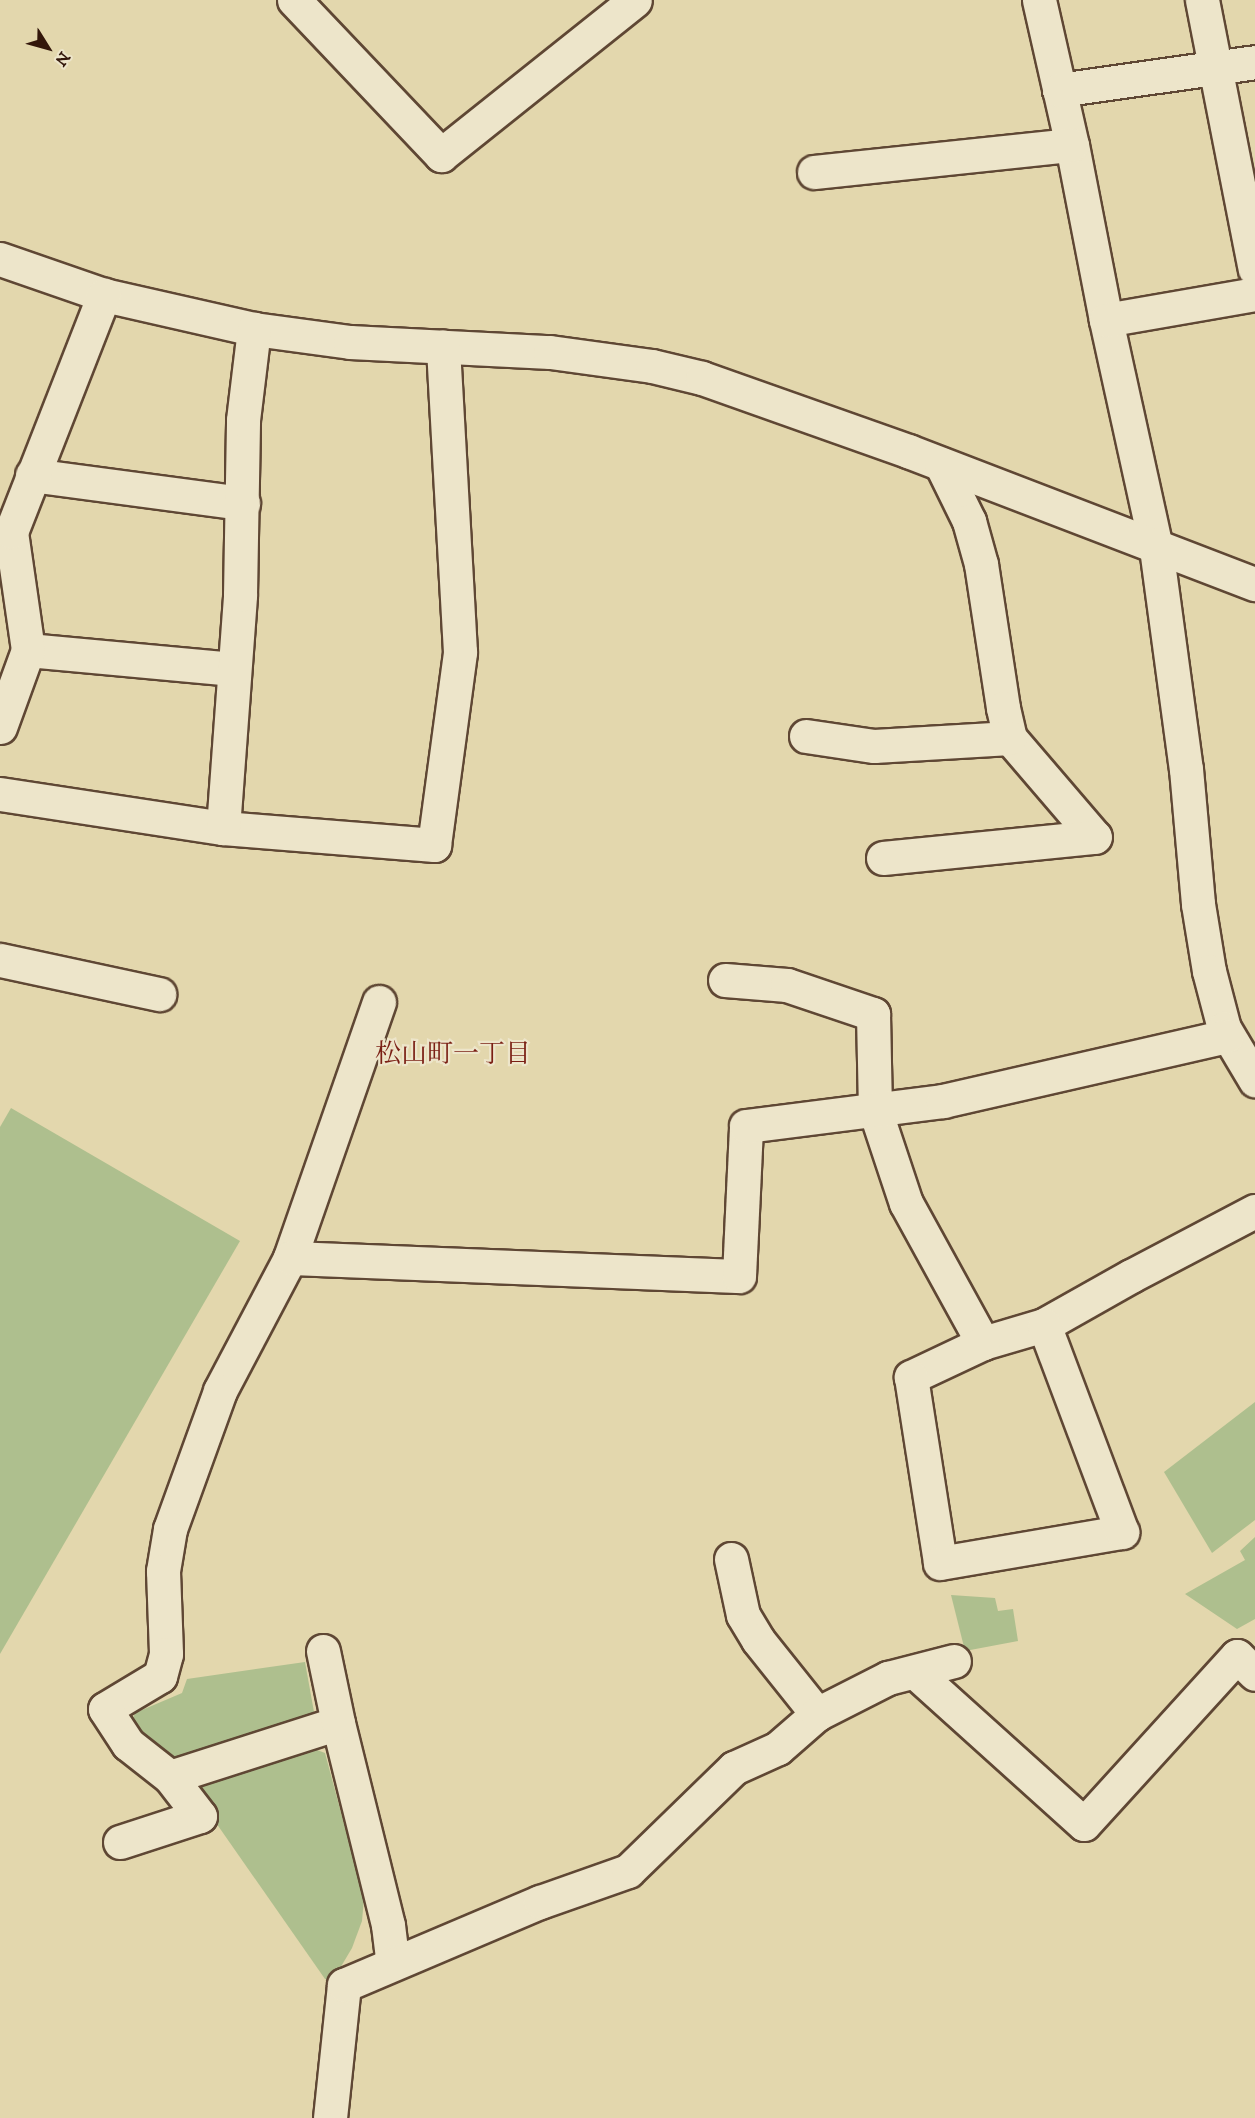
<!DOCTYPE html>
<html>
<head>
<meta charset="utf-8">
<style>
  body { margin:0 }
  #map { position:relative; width:1255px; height:2118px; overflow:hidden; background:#e3d7ad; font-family:"IM FELL DW Pica","Noto Serif JP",serif }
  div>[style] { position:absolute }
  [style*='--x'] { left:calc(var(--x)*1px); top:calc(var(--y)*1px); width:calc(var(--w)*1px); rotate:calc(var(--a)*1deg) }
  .green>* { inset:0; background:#aebf8e }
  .roads { filter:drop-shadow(2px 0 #5f4734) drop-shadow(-2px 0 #5f4734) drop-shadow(0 2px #5f4734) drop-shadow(0 -2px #5f4734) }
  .minor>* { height:33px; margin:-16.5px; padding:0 16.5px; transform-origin:16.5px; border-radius:16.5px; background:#ede5ca }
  span { translate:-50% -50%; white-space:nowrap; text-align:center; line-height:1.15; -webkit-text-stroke:4.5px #ede5ca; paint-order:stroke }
  .neighbourhood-label { font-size:26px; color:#7a1f14 }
  .north { position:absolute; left:18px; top:18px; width:60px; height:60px; -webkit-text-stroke:4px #ede5ca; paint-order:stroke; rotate:127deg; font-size:16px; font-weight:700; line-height:24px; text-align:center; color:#33170b }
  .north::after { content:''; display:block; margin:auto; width:21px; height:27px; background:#33170b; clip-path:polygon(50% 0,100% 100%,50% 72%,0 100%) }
</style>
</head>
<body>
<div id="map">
  <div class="green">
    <i style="clip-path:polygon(11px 1108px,240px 1241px,0 1654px,0 1127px)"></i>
    <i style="clip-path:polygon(1255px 1402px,1255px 1520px,1212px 1553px,1164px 1472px)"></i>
    <i style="clip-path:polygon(1255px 1537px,1255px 1619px,1237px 1629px,1185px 1594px,1245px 1560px,1240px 1551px)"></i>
    <i style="clip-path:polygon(951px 1595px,995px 1598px,998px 1611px,1013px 1609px,1018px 1641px,965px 1651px)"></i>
    <i style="clip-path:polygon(305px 1662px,314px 1712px,308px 1721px,166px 1761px,131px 1724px,135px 1713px,182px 1693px,187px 1679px)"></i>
    <i style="clip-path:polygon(317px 1750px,325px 1753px,364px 1898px,362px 1921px,352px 1948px,333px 1980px,325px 1979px,191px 1787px)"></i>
  </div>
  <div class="roads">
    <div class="minor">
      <i style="--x:294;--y:0;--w:214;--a:46.5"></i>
      <i style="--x:441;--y:155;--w:248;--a:-38.6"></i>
      <i style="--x:1039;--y:0;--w:149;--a:77.2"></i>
      <i style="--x:1072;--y:145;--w:178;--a:79"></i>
      <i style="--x:1106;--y:320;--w:233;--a:77.6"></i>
      <i style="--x:1156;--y:548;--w:223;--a:82.3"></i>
      <i style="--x:1186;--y:769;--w:136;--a:84.9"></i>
      <i style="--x:1198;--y:904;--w:68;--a:80.7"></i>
      <i style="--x:1209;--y:971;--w:59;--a:75.3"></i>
      <i style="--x:1224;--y:1028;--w:61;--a:59.2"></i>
      <i style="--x:1202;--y:0;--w:274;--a:78.9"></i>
      <i style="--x:1059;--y:90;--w:198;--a:-8.1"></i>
      <i style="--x:814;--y:172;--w:259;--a:-6"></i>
      <i style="--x:0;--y:259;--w:110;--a:19.1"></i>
      <i style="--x:104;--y:295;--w:154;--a:12.8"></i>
      <i style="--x:254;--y:329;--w:97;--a:7.7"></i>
      <i style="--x:350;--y:342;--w:200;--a:2.9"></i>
      <i style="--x:550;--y:352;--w:103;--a:7.8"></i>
      <i style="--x:652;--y:366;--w:51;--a:13.5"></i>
      <i style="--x:702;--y:378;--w:219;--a:19.5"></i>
      <i style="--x:908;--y:451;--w:372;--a:21"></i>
      <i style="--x:1106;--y:320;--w:151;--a:-9.9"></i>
      <i style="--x:941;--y:464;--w:64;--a:63.8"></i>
      <i style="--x:969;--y:521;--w:45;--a:74.4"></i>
      <i style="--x:981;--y:564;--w:146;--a:81.3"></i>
      <i style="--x:1003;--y:708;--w:31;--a:77"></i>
      <i style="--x:1010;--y:738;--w:130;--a:49.4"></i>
      <i style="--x:32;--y:475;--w:213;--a:7.6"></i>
      <i style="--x:28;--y:650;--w:206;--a:5.3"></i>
      <i style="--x:0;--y:727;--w:82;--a:-70"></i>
      <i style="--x:28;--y:650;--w:119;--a:-98.2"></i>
      <i style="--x:11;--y:532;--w:255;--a:-68.6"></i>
      <i style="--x:806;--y:736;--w:69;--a:8.4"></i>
      <i style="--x:874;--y:746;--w:136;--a:-3.4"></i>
      <i style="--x:0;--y:794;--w:226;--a:8.7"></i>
      <i style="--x:223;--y:828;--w:212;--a:4.6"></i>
      <i style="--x:434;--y:845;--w:195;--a:-82.3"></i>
      <i style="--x:460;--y:652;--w:306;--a:-93.2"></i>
      <i style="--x:223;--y:828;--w:234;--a:-85.8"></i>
      <i style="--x:240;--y:595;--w:175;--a:-89"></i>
      <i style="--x:243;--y:420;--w:92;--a:-83.1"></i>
      <i style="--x:883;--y:858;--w:213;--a:-5.7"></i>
      <i style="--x:0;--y:960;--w:163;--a:12.1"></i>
      <i style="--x:725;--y:980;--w:62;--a:4.6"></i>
      <i style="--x:787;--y:985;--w:91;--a:18.6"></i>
      <i style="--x:873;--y:1014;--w:96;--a:88.8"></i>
      <i style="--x:875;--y:1110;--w:98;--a:71.6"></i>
      <i style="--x:906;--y:1203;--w:160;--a:61.2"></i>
      <i style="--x:983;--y:1343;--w:64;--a:-16.4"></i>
      <i style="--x:1044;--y:1325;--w:100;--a:-29.4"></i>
      <i style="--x:1131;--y:1276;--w:140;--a:-27.7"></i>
      <i style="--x:379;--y:1002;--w:271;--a:109.2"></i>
      <i style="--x:290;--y:1258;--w:150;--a:117.8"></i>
      <i style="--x:220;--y:1391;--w:147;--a:109.9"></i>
      <i style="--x:170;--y:1529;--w:43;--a:99.5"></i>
      <i style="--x:163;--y:1571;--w:83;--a:87.9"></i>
      <i style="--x:166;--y:1654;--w:23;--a:105"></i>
      <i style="--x:160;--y:1676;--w:64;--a:149"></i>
      <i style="--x:105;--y:1709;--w:42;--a:56.7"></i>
      <i style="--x:128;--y:1744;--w:53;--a:38.2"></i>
      <i style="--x:170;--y:1777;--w:176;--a:-17.8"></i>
      <i style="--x:338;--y:1723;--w:208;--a:76.1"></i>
      <i style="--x:388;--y:1925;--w:38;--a:83"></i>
      <i style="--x:290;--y:1258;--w:449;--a:2.3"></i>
      <i style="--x:739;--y:1276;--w:150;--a:-87.3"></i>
      <i style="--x:746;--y:1126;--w:199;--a:-7.2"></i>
      <i style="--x:943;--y:1101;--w:291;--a:-12.9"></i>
      <i style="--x:983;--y:1343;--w:80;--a:154.7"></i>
      <i style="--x:911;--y:1377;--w:188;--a:81.1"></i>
      <i style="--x:940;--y:1563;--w:185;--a:-9.7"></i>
      <i style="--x:1122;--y:1532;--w:221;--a:-110.6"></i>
      <i style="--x:731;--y:1559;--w:57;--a:77.9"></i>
      <i style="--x:743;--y:1615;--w:29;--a:59"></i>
      <i style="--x:758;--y:1640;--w:95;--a:51.4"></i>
      <i style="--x:323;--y:1651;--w:74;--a:78.2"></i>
      <i style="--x:915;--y:1672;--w:227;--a:42"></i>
      <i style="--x:1084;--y:1824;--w:227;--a:-47.7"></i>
      <i style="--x:1237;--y:1656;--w:25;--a:45"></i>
      <i style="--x:120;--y:1842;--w:84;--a:-18"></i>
      <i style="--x:200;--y:1816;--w:49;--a:-127.6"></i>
      <i style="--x:330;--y:2118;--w:134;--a:-84"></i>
      <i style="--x:344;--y:1985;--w:213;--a:-23"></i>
      <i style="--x:540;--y:1902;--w:93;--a:-19.4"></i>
      <i style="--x:628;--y:1871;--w:148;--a:-44.2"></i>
      <i style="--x:734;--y:1768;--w:48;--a:-24.4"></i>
      <i style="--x:778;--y:1748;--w:52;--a:-41.1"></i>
      <i style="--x:817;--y:1714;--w:80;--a:-26.9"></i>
      <i style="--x:888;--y:1678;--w:68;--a:-14.4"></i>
    </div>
  </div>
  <div class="neighbourhood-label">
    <span style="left:453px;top:1055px">松山町一丁目</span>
  </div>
  <div class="north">N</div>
</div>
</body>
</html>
